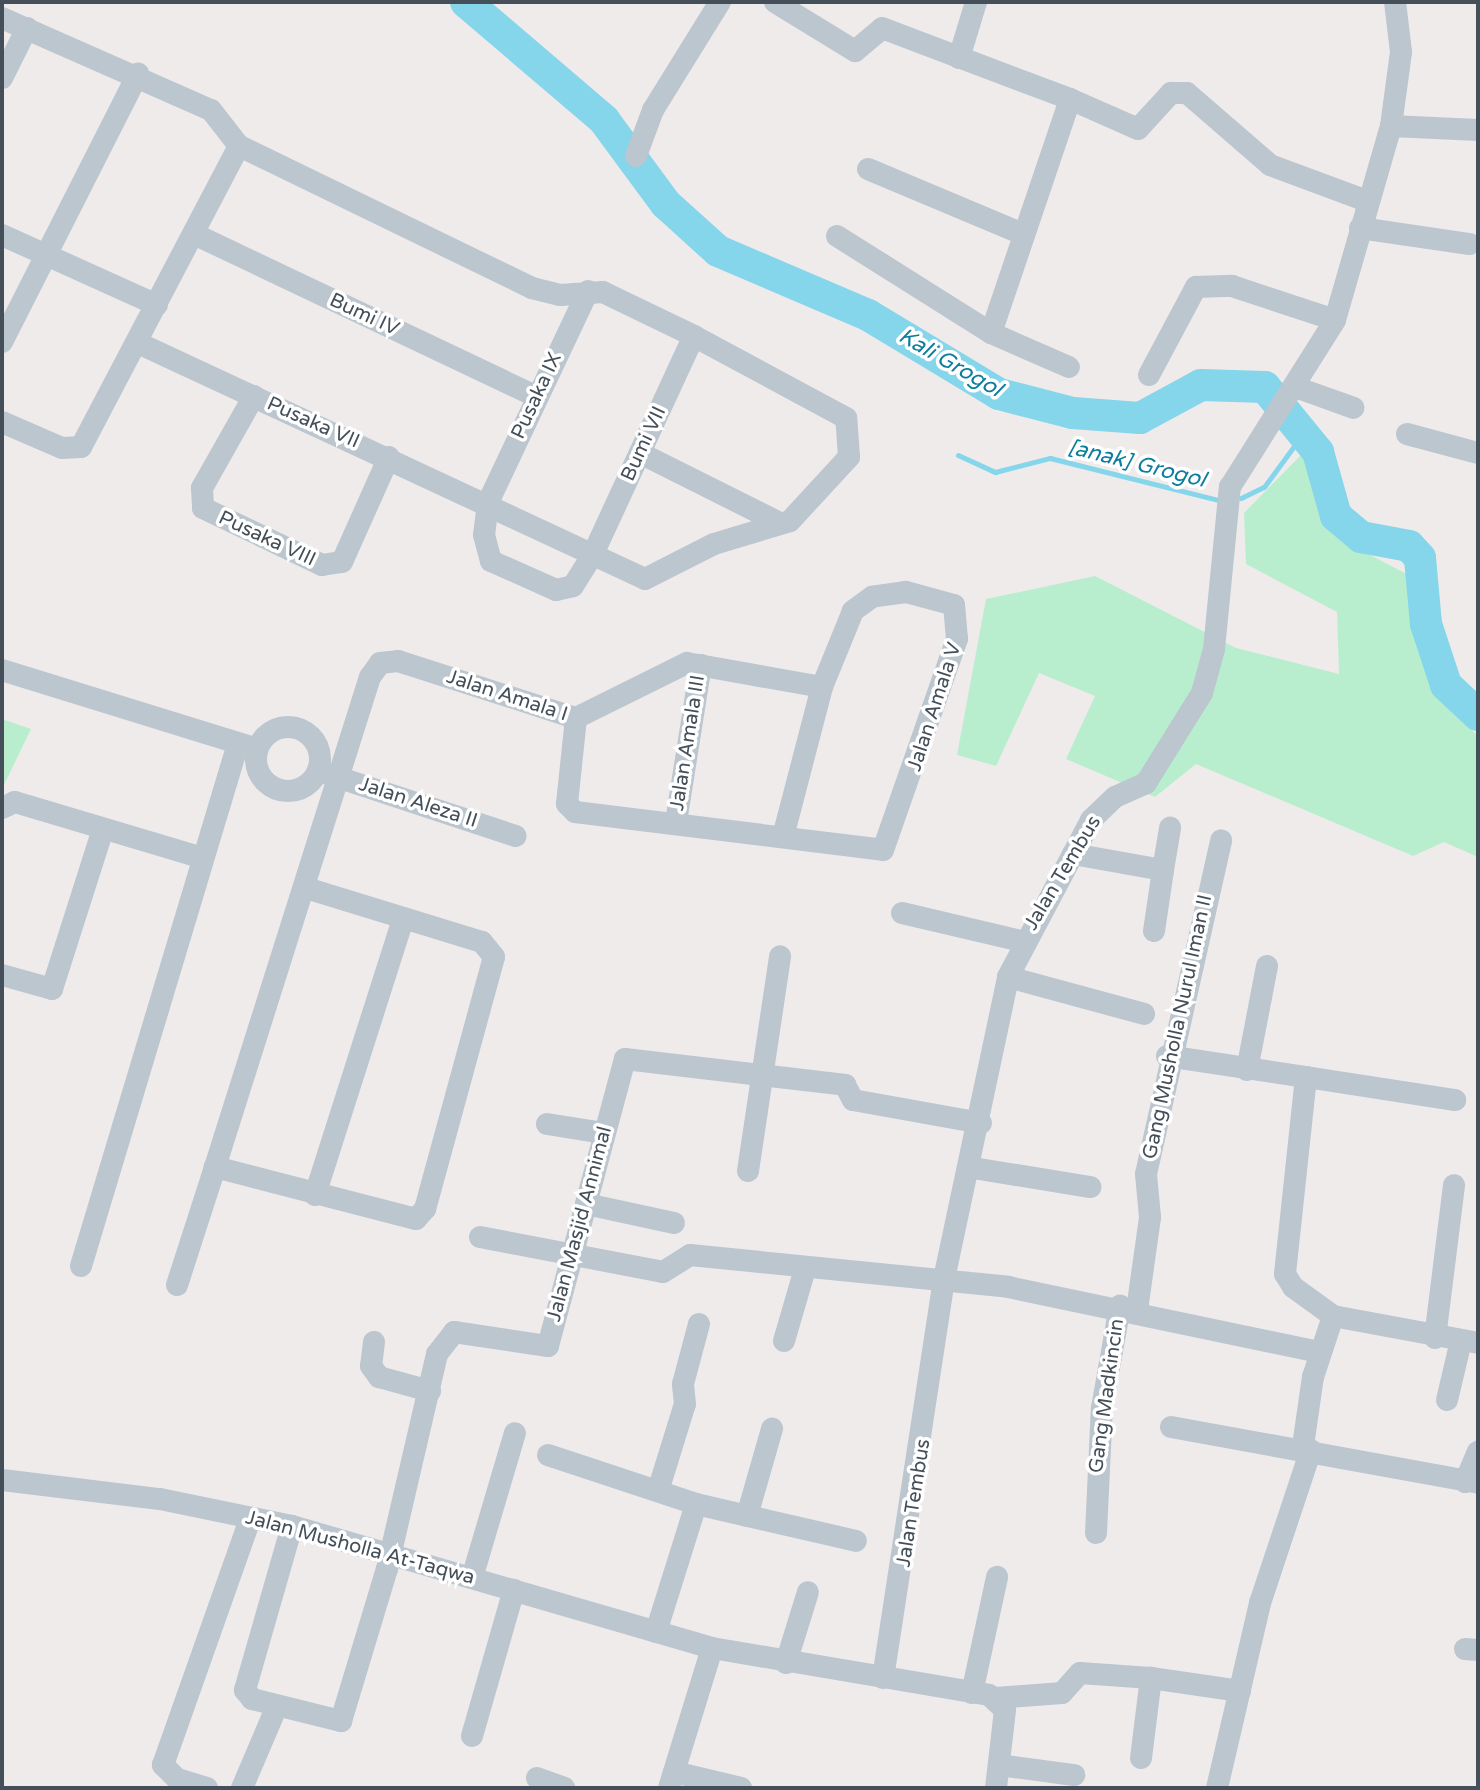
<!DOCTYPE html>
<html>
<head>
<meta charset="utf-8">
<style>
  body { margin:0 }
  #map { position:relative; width:1480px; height:1790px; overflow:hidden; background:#efebeb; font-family:"Varela Round",sans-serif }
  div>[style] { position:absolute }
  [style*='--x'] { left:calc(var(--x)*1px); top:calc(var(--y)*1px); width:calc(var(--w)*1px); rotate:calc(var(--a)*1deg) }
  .green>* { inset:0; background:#b8eece }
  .stream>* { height:5px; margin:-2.5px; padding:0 2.5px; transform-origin:2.5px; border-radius:2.5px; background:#85d5eb }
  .river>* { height:32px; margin:-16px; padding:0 16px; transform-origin:16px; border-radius:16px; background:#85d5eb }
  .minor>* { height:22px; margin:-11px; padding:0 11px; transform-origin:11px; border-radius:11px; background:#bcc6cf }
  .minor>.ring { margin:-11px; padding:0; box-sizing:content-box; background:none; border:22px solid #bcc6cf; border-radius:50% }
  span { translate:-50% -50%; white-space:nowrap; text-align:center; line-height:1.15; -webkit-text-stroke:7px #fff; paint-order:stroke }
  .street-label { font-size:20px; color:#444f59 }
  .water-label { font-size:22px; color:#0c7d9d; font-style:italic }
  .frame { position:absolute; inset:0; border:4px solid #444f59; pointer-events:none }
</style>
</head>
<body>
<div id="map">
  <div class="green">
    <i style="clip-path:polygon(1303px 453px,1338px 538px,1416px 579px,1447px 700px,1478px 737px,1478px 857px,1444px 842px,1413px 856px,1196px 764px,1155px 797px,1066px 759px,1095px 696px,1039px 673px,996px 766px,957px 755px,986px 599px,1095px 576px,1236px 648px,1339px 674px,1337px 612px,1246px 564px,1244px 513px)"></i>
    <i style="clip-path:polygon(2px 719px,31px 729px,2px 789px)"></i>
  </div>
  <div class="stream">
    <i style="--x:958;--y:455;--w:41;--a:24.7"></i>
    <i style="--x:995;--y:472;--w:57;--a:-14.3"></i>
    <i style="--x:1050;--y:458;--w:177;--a:14"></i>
    <i style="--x:1241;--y:498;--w:25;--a:-26"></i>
    <i style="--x:1264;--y:487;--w:66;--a:-53.7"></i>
  </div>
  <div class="river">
    <i style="--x:466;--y:2;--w:182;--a:40.5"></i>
    <i style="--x:604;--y:120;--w:104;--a:53.6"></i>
    <i style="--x:666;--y:204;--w:70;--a:42.1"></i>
    <i style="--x:718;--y:251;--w:163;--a:23.1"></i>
    <i style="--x:868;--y:315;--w:153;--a:31.1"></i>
    <i style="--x:999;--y:394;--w:76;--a:14.4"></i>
    <i style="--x:1073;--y:413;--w:67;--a:4.3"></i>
    <i style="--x:1140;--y:418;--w:69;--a:-28.4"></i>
    <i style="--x:1201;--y:385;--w:64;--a:1.8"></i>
    <i style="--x:1265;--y:387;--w:84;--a:50.8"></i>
    <i style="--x:1318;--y:452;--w:66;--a:74.3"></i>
    <i style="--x:1336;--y:516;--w:33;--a:40"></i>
    <i style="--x:1361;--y:537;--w:49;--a:10.6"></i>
    <i style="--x:1409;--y:546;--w:16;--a:47"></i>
    <i style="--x:1420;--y:558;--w:66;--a:84.8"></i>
    <i style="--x:1426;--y:624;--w:64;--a:71.8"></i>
    <i style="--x:1446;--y:685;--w:44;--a:43.2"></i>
  </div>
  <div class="minor">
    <i style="--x:775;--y:2;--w:94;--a:31.5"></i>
    <i style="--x:855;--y:51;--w:35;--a:-40"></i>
    <i style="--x:882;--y:28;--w:201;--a:20.7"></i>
    <i style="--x:2;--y:18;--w:228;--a:23.8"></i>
    <i style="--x:211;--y:110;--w:46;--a:52.1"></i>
    <i style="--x:239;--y:146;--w:340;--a:117.7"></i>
    <i style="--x:81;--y:447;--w:19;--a:177"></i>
    <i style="--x:62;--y:448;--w:65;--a:-156.6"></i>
    <i style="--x:959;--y:58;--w:59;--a:-73.1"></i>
    <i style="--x:2;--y:78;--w:56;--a:-63.4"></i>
    <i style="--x:1391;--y:126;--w:87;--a:2.6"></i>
    <i style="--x:636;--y:156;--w:49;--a:-69.7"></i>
    <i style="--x:653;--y:110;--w:127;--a:-58.2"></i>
    <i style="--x:868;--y:169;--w:168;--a:22.8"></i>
    <i style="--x:1360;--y:228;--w:111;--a:8.3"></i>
    <i style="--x:194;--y:234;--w:378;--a:25.4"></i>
    <i style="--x:2;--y:235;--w:170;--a:24.3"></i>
    <i style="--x:837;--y:236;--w:182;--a:32.2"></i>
    <i style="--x:991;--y:333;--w:85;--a:23.6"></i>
    <i style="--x:588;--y:291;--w:234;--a:115.3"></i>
    <i style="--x:488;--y:503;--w:32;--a:97"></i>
    <i style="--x:484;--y:535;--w:27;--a:75"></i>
    <i style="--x:491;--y:561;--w:71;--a:24"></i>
    <i style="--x:556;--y:590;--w:17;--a:-13"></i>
    <i style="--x:573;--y:586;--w:40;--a:-58"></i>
    <i style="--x:594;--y:552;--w:238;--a:-65.2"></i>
    <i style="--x:991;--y:333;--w:247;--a:-71.3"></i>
    <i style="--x:1070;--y:99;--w:74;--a:23.8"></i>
    <i style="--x:1138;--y:129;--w:49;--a:-47.5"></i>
    <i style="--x:1171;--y:93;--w:16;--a:0"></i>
    <i style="--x:1187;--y:93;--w:110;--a:40.9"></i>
    <i style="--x:1270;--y:165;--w:103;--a:20.4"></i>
    <i style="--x:2;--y:342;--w:301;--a:-63.1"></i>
    <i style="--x:138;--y:343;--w:559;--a:24.96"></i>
    <i style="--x:645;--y:579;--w:77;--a:-26.9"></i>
    <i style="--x:714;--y:544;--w:79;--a:-16.8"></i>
    <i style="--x:790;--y:521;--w:87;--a:-47.3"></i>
    <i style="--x:849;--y:457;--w:39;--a:-94"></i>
    <i style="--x:846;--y:418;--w:173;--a:-151.7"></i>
    <i style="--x:694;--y:336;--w:101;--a:-154.2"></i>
    <i style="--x:603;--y:292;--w:43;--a:176"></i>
    <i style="--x:560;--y:295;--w:29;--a:-166"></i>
    <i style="--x:532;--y:288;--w:326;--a:-154.1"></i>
    <i style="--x:1149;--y:375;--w:100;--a:-61.9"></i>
    <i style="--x:1196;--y:287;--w:36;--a:-2"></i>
    <i style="--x:1232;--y:286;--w:108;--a:18.3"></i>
    <i style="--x:1298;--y:388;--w:59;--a:19.7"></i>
    <i style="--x:254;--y:396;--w:106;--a:119.5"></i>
    <i style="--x:202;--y:488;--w:20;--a:87"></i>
    <i style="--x:203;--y:508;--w:132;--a:25.6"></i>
    <i style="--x:322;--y:565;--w:20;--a:-9"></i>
    <i style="--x:342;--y:562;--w:115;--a:-65.9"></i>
    <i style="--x:1407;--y:434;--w:73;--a:15"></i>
    <i style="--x:640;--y:453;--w:157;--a:26.6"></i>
    <i style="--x:2;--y:670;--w:267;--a:17.2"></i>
    <i style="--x:576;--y:718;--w:86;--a:96"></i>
    <i style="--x:567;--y:804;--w:11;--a:45"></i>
    <i style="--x:575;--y:812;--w:310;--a:7"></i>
    <i style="--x:883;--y:850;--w:224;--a:-70.7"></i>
    <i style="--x:957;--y:639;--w:34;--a:-95"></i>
    <i style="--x:954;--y:605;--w:50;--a:-164.8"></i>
    <i style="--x:906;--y:592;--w:34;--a:172"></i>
    <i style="--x:872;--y:597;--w:24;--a:144"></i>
    <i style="--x:853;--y:611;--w:82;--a:112.2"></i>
    <i style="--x:822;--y:687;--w:151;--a:104.6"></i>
    <i class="ring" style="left:256px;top:727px;width:42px;height:42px"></i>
    <i style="--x:319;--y:771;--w:207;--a:18.3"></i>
    <i style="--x:2;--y:808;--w:14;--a:-25"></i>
    <i style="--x:15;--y:802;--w:196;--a:16.6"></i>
    <i style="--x:676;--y:822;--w:159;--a:-81"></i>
    <i style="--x:1073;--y:854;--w:91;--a:10.1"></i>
    <i style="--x:1163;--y:870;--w:43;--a:-80.5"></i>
    <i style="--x:306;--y:888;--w:184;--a:17.1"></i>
    <i style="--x:482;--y:942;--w:19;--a:51"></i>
    <i style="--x:494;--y:957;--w:261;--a:105.3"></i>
    <i style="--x:425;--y:1209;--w:13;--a:132"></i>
    <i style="--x:416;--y:1219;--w:208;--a:-165.5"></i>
    <i style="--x:215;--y:1167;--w:514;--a:-72.45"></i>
    <i style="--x:370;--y:677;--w:17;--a:-54"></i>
    <i style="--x:380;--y:663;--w:18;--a:-6"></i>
    <i style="--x:398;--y:661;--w:187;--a:17.8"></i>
    <i style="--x:576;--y:718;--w:124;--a:-26.4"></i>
    <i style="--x:687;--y:663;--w:137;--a:10.1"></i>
    <i style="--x:902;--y:913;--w:122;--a:13.2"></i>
    <i style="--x:1154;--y:931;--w:62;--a:-81.6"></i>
    <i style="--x:2;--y:975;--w:52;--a:15.6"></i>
    <i style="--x:52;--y:989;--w:168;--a:-72.3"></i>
    <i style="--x:1008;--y:977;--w:141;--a:15.2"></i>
    <i style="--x:1167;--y:1056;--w:141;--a:8.6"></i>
    <i style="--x:1306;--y:1077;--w:198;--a:96.1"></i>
    <i style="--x:1285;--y:1274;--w:15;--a:58"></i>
    <i style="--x:1293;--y:1287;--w:49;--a:35.9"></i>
    <i style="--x:1333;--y:1316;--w:147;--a:10.5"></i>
    <i style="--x:1247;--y:1070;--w:106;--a:-79.1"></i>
    <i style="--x:1306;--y:1077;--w:151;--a:8.8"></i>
    <i style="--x:547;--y:1124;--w:58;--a:9"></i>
    <i style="--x:973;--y:1168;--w:119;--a:9.2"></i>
    <i style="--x:748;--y:1171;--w:217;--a:-81.5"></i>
    <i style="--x:315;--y:1195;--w:290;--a:-72.3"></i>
    <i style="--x:586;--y:1204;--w:90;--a:12.2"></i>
    <i style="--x:480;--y:1237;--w:186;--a:10.8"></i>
    <i style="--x:663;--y:1272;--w:32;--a:-32"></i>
    <i style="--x:690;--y:1255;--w:320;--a:5.7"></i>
    <i style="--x:1008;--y:1287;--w:319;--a:11.8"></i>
    <i style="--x:81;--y:1266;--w:542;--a:-73.27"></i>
    <i style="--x:177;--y:1285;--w:124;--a:-72.1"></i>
    <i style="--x:1137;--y:1310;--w:94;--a:-82"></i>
    <i style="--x:1150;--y:1217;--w:43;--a:-95.3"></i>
    <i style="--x:1146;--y:1174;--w:342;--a:-77.3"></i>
    <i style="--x:1435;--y:1338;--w:154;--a:-82.9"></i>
    <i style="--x:784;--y:1341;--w:72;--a:-73.8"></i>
    <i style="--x:374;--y:1342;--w:24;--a:97"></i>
    <i style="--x:371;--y:1366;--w:14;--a:54"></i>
    <i style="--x:379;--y:1377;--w:53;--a:15.4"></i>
    <i style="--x:1447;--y:1400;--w:61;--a:-76.7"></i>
    <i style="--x:1171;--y:1427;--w:312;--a:10.3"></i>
    <i style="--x:1303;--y:1446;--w:70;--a:-81.8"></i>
    <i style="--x:1313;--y:1377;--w:64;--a:-71.8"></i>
    <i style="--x:548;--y:1455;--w:156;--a:18.3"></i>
    <i style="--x:696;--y:1504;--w:164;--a:13"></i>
    <i style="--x:2;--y:1480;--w:159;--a:6.9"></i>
    <i style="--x:160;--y:1499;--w:135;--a:11.6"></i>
    <i style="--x:292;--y:1526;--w:437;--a:16.2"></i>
    <i style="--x:712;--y:1648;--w:281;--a:9.6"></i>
    <i style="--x:989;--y:1695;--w:22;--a:43"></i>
    <i style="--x:1005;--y:1710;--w:79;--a:96.6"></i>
    <i style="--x:1465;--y:1482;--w:33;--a:-67"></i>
    <i style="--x:658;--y:1491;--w:91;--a:-72.8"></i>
    <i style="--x:685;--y:1404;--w:20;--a:-96"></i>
    <i style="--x:683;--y:1384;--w:62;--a:-75.1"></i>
    <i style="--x:747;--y:1516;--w:91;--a:-74"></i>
    <i style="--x:292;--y:1526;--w:171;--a:106"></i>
    <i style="--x:245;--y:1690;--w:11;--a:52"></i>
    <i style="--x:252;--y:1699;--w:92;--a:13.9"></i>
    <i style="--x:341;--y:1721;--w:159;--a:-73.2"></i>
    <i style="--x:387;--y:1569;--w:221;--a:-76.9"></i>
    <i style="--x:437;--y:1354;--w:28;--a:-52"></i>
    <i style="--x:454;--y:1332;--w:95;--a:8.5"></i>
    <i style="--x:548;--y:1346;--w:297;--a:-75"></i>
    <i style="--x:625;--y:1059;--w:222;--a:6.7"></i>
    <i style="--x:845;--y:1085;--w:17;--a:62"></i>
    <i style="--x:853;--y:1100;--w:130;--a:10.2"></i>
    <i style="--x:1096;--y:1533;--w:125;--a:-87.3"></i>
    <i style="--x:1102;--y:1408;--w:104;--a:-80"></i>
    <i style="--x:472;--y:1578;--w:151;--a:-73.5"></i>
    <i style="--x:656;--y:1632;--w:134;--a:-72.6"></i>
    <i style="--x:1465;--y:1649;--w:13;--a:4"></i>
    <i style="--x:786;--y:1663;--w:74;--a:-72.8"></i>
    <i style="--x:883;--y:1678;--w:404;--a:-81.3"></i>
    <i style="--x:944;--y:1279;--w:309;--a:-78"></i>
    <i style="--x:1008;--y:977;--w:178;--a:-62.1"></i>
    <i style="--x:1091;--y:820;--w:33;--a:-44"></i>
    <i style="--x:1115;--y:797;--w:34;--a:-24"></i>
    <i style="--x:1146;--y:783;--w:106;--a:-58.1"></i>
    <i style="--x:1202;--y:693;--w:46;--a:-74.7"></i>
    <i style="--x:1214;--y:649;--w:163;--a:-84.4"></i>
    <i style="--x:1230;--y:487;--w:197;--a:-57.8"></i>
    <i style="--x:1335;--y:320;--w:202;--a:-73.9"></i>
    <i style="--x:1391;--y:126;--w:75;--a:-82.3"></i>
    <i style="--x:1401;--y:52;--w:50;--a:-96.8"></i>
    <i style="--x:972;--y:1693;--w:119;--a:-77.8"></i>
    <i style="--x:995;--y:1698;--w:67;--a:-4.3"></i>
    <i style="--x:1062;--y:1693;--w:27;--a:-48"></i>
    <i style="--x:1080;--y:1673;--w:71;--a:4"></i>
    <i style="--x:472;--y:1736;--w:152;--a:-74"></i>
    <i style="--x:1141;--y:1758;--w:81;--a:-82.9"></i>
    <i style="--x:1151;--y:1678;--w:90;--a:8.3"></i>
    <i style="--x:999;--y:1765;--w:76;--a:7.6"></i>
    <i style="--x:674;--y:1772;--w:69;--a:13.4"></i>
    <i style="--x:537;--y:1778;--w:29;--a:20"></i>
    <i style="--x:207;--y:1788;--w:31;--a:-163"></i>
    <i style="--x:177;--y:1779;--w:20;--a:-135"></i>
    <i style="--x:163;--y:1765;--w:261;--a:-70.5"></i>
    <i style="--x:242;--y:1788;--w:89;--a:-66.9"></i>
    <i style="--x:669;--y:1788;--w:146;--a:-72.9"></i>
    <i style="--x:1217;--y:1788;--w:190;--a:-76.9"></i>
    <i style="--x:1260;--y:1603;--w:161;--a:-71.6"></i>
  </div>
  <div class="street-label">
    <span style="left:364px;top:315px;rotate:25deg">Bumi IV</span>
    <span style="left:537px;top:396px;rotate:-65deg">Pusaka IX</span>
    <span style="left:313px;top:423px;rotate:24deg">Pusaka VII</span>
    <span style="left:644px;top:444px;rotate:-65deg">Bumi VII</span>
    <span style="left:267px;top:539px;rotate:25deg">Pusaka VIII</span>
    <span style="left:507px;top:696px;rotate:18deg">Jalan Amala I</span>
    <span style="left:935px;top:707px;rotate:-72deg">Jalan Amala V</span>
    <span style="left:688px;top:743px;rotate:-81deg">Jalan Amala III</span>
    <span style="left:418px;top:803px;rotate:18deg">Jalan Aleza II</span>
    <span style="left:1063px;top:873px;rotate:-59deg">Jalan Tembus</span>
    <span style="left:1178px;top:1027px;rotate:-78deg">Gang Musholla Nurul Iman II</span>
    <span style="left:580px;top:1224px;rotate:-75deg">Jalan Masjid Annimal</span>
    <span style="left:1107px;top:1396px;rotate:-82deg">Gang Madkincin</span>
    <span style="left:914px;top:1503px;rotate:-81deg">Jalan Tembus</span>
    <span style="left:360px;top:1548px;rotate:15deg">Jalan Musholla At-Taqwa</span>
  </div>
  <div class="water-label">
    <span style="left:950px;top:363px;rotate:30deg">Kali Grogol</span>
    <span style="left:1137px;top:464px;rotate:14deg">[anak] Grogol</span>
  </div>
  <div class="frame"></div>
</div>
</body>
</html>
